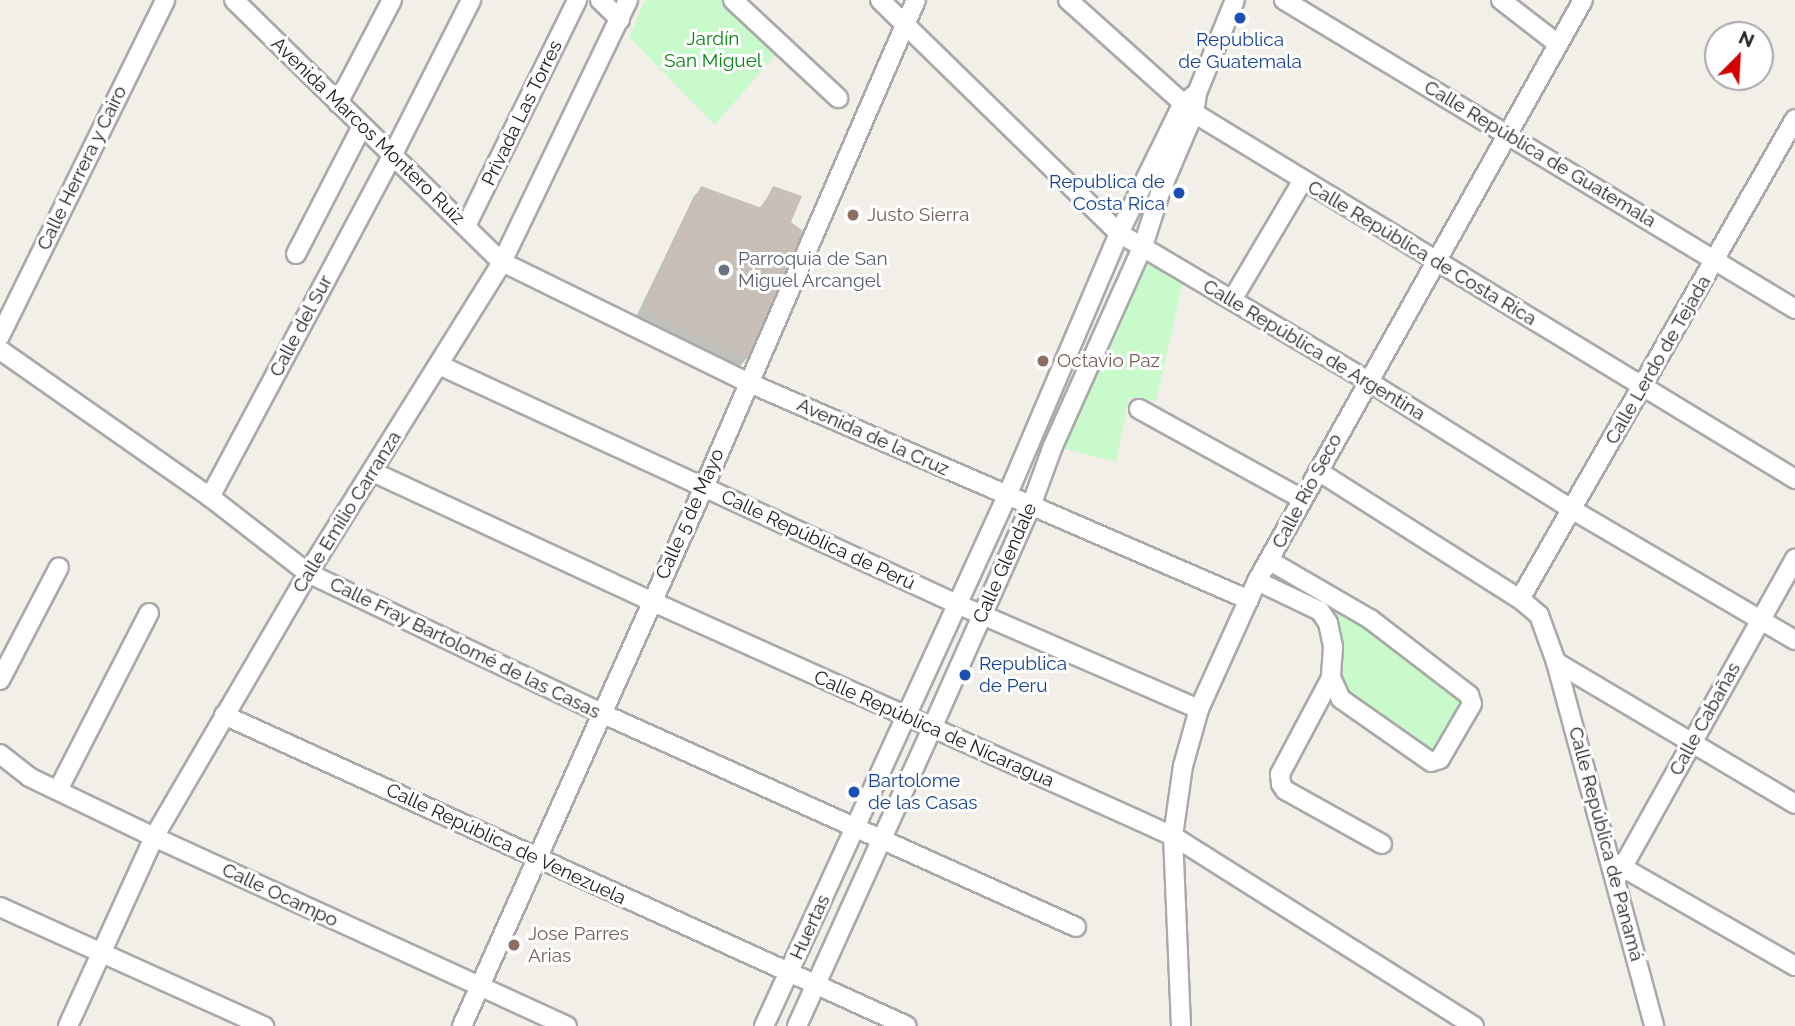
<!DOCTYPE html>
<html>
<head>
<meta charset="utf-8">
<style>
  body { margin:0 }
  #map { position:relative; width:1795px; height:1026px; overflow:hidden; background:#f2efe9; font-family:Raleway,sans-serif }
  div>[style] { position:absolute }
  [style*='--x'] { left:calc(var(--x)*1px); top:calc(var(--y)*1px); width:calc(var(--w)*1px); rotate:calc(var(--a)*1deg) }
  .park>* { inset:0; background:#c8facc }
  .shadow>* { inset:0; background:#0003 }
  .building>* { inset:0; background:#c7bfb8 }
  .roads { filter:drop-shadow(2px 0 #a9a9a9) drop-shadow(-2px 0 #a9a9a9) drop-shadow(0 2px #a9a9a9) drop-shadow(0 -2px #a9a9a9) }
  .street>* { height:18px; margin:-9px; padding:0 9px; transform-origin:9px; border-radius:9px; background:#fff }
  .dots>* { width:19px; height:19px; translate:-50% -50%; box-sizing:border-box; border:4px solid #fff; border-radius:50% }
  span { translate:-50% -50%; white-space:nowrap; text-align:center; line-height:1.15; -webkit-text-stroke:6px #fff; paint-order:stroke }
  .park-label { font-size:19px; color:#0c8416 }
  .transit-label { font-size:19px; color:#164399 }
  .right { translate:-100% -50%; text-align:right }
  .left { translate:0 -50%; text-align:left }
  .street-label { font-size:19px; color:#222 }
  .education-label { font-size:19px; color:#785e54 }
  .worship-label { font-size:19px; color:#5b616d }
  .north { position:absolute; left:1704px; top:21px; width:70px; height:70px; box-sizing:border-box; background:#fff; border:2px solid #a7a7a7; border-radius:50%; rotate:24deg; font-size:19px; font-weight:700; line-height:28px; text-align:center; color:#222 }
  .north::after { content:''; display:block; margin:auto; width:24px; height:32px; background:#d40000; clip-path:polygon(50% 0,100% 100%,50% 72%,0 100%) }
</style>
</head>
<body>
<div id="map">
  <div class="park">
    <i style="clip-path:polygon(645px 0,733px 0,783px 46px,715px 125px,629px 37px)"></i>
    <i style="clip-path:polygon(1145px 249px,1185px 272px,1156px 401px,1129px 398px,1116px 462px,1057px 447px)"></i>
    <i style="clip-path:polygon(1269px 563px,1469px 695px,1431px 762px,1341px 699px,1328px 623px,1261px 576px)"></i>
  </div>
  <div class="shadow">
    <i style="clip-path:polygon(702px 188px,759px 209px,774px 188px,789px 222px,747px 358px,740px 366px,636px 317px,694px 196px)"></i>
  </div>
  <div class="building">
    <i style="clip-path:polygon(701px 186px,762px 208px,773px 186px,802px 196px,791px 222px,803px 231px,749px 359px,643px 309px)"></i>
  </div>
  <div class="roads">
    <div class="street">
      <i style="--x:234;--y:0;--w:375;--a:44.4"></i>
      <i style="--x:502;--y:262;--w:273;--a:26.1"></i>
      <i style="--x:747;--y:382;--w:547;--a:23.47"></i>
      <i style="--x:600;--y:0;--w:28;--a:44"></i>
      <i style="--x:733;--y:0;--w:144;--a:43"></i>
      <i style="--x:880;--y:0;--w:334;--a:44.3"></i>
      <i style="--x:1119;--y:233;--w:290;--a:30.7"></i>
      <i style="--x:1368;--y:381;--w:242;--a:32.2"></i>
      <i style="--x:1573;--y:510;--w:257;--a:30.4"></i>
      <i style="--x:1068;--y:0;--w:169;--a:41.9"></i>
      <i style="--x:1194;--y:113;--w:704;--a:31.34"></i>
      <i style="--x:1284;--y:0;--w:597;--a:31.16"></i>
      <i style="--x:1501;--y:0;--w:72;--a:37.7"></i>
      <i style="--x:338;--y:103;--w:116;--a:-62.3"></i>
      <i style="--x:466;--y:226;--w:252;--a:-63.8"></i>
      <i style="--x:296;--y:254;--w:144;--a:-62.7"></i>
      <i style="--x:1232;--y:300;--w:139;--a:-59.4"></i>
      <i style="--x:0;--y:336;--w:374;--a:-63.8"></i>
      <i style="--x:0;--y:350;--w:256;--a:35"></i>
      <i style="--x:210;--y:497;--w:124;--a:37.8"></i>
      <i style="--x:308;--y:573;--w:325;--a:25.5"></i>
      <i style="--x:601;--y:713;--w:521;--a:24.25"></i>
      <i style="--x:439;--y:365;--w:570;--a:24.77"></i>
      <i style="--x:957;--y:604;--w:264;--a:23.5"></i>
      <i style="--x:1139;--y:409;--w:186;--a:28.9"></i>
      <i style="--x:1318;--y:471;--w:239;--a:32.4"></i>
      <i style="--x:1520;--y:599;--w:25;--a:40"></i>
      <i style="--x:1539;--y:615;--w:50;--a:70.1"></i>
      <i style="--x:1556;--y:662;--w:377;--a:74.9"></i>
      <i style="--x:373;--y:472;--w:306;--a:24.9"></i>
      <i style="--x:651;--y:601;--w:572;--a:24.24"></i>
      <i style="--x:1173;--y:836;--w:356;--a:32.3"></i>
      <i style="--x:210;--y:497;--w:387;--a:-61.9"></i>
      <i style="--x:392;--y:156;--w:175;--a:-63.1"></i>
      <i style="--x:1270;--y:561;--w:116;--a:30.1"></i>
      <i style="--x:1370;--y:619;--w:125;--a:37.5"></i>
      <i style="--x:1469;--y:695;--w:9;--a:72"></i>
      <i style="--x:1472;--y:704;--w:64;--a:120.2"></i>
      <i style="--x:1440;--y:759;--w:9;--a:162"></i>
      <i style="--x:1431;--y:762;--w:110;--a:-145"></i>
      <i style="--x:1341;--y:699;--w:23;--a:-115"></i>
      <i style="--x:1257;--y:581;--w:70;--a:25.5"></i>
      <i style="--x:1320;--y:611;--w:14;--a:56"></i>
      <i style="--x:1328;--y:623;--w:25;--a:78"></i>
      <i style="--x:1333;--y:647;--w:31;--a:94"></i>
      <i style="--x:1331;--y:678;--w:109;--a:118"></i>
      <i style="--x:1280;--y:774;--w:10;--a:84"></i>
      <i style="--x:1281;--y:784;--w:7;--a:56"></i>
      <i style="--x:1285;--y:790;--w:111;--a:29.1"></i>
      <i style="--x:1520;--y:599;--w:553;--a:-60.19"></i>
      <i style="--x:1556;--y:662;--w:278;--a:30.7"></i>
      <i style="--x:0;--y:680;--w:127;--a:-62.4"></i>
      <i style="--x:224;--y:715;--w:750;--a:24.48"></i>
      <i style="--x:0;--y:754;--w:37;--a:38"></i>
      <i style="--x:29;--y:777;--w:139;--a:25.6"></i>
      <i style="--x:154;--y:837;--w:454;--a:24.6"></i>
      <i style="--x:58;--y:790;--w:199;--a:-62.8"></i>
      <i style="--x:1615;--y:863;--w:207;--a:29.8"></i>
      <i style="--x:1616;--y:879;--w:367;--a:-60.8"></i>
      <i style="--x:0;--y:907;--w:290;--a:24.3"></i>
      <i style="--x:68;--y:1026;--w:208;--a:-65.5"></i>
      <i style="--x:154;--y:837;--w:306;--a:-59.7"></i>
      <i style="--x:308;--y:573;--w:367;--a:-58"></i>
      <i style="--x:502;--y:262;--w:291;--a:-64.3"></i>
      <i style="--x:462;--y:1026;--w:591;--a:-65.82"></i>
      <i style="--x:704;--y:487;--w:531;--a:-66.48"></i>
      <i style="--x:764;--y:1026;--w:583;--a:-65.37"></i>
      <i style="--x:1007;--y:496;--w:286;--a:-66.9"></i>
      <i style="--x:1119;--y:233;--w:143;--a:-63.8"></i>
      <i style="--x:1182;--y:105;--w:19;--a:-39"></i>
      <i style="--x:797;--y:1026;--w:327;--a:-65.6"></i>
      <i style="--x:932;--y:728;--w:243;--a:-66"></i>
      <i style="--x:1031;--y:506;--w:64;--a:-69.9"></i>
      <i style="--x:1053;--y:446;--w:219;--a:-65.8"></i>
      <i style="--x:1143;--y:246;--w:59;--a:-72.2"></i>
      <i style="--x:1161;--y:190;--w:84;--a:-66.8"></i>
      <i style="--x:1194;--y:113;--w:20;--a:-81"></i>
      <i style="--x:1197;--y:93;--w:100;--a:-67.8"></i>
      <i style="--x:1181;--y:1026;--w:190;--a:-92.4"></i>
      <i style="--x:1173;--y:836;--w:71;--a:-81.9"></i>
      <i style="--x:1183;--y:766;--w:59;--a:-74.3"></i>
      <i style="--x:1199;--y:709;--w:141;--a:-65.6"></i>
      <i style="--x:1257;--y:581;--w:666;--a:-60.7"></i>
    </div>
  </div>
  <div class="dots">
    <i style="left:1240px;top:18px;background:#1a4fb4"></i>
    <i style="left:1179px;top:193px;background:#1a4fb4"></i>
    <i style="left:853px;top:215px;background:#8d6e63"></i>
    <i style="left:724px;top:270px;background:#6b7280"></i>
    <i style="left:1043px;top:361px;background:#8d6e63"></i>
    <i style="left:965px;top:675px;background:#1a4fb4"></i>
    <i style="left:854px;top:792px;background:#1a4fb4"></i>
    <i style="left:514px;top:945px;background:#8d6e63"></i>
  </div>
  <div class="park-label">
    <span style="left:713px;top:50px">Jardín<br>San Miguel</span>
  </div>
  <div class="transit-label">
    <span style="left:1240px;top:51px">Republica<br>de Guatemala</span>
    <span class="right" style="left:1165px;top:193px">Republica de<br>Costa Rica</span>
    <span class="left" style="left:979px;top:675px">Republica<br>de Peru</span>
    <span class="left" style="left:868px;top:792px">Bartolome<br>de las Casas</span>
  </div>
  <div class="street-label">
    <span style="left:522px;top:113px;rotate:-64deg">Privada Las Torres</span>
    <span style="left:368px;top:131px;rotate:44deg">Avenida Marcos Montero Ruiz</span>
    <span style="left:1540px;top:154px;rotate:31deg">Calle República de Guatemala</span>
    <span style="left:82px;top:168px;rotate:-64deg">Calle Herrera y Cairo</span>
    <span style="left:1422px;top:253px;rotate:31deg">Calle República de Costa Rica</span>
    <span style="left:301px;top:326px;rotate:-62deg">Calle del Sur</span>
    <span style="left:1314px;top:350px;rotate:31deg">Calle República de Argentina</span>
    <span style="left:1658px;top:360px;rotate:-60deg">Calle Lerdo de Tejada</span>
    <span style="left:873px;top:437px;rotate:24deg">Avenida de la Cruz</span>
    <span style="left:1307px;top:491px;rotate:-62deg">Calle Río Seco</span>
    <span style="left:347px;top:512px;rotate:-58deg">Calle Emilio Carranza</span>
    <span style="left:690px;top:514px;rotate:-66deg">Calle 5 de Mayo</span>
    <span style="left:818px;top:540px;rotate:25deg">Calle República de Perú</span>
    <span style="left:1005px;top:563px;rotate:-66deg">Calle Glendale</span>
    <span style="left:465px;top:648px;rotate:26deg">Calle Fray Bartolomé de las Casas</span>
    <span style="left:1705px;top:719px;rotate:-61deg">Calle Cabañas</span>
    <span style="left:934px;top:729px;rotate:24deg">Calle República de Nicaragua</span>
    <span style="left:506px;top:844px;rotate:25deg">Calle República de Venezuela</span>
    <span style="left:1606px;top:844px;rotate:75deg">Calle República de Panamá</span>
    <span style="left:280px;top:895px;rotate:25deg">Calle Ocampo</span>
    <span style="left:810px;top:927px;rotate:-65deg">Huertas</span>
  </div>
  <div class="education-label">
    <span class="left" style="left:867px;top:215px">Justo Sierra</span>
    <span class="left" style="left:1057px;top:361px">Octavio Paz</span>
    <span class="left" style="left:528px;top:945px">Jose Parres<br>Arias</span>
  </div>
  <div class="worship-label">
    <span class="left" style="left:738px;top:270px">Parroquia de San<br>Miguel Árcangel</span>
  </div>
  <div class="north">N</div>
</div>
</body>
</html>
